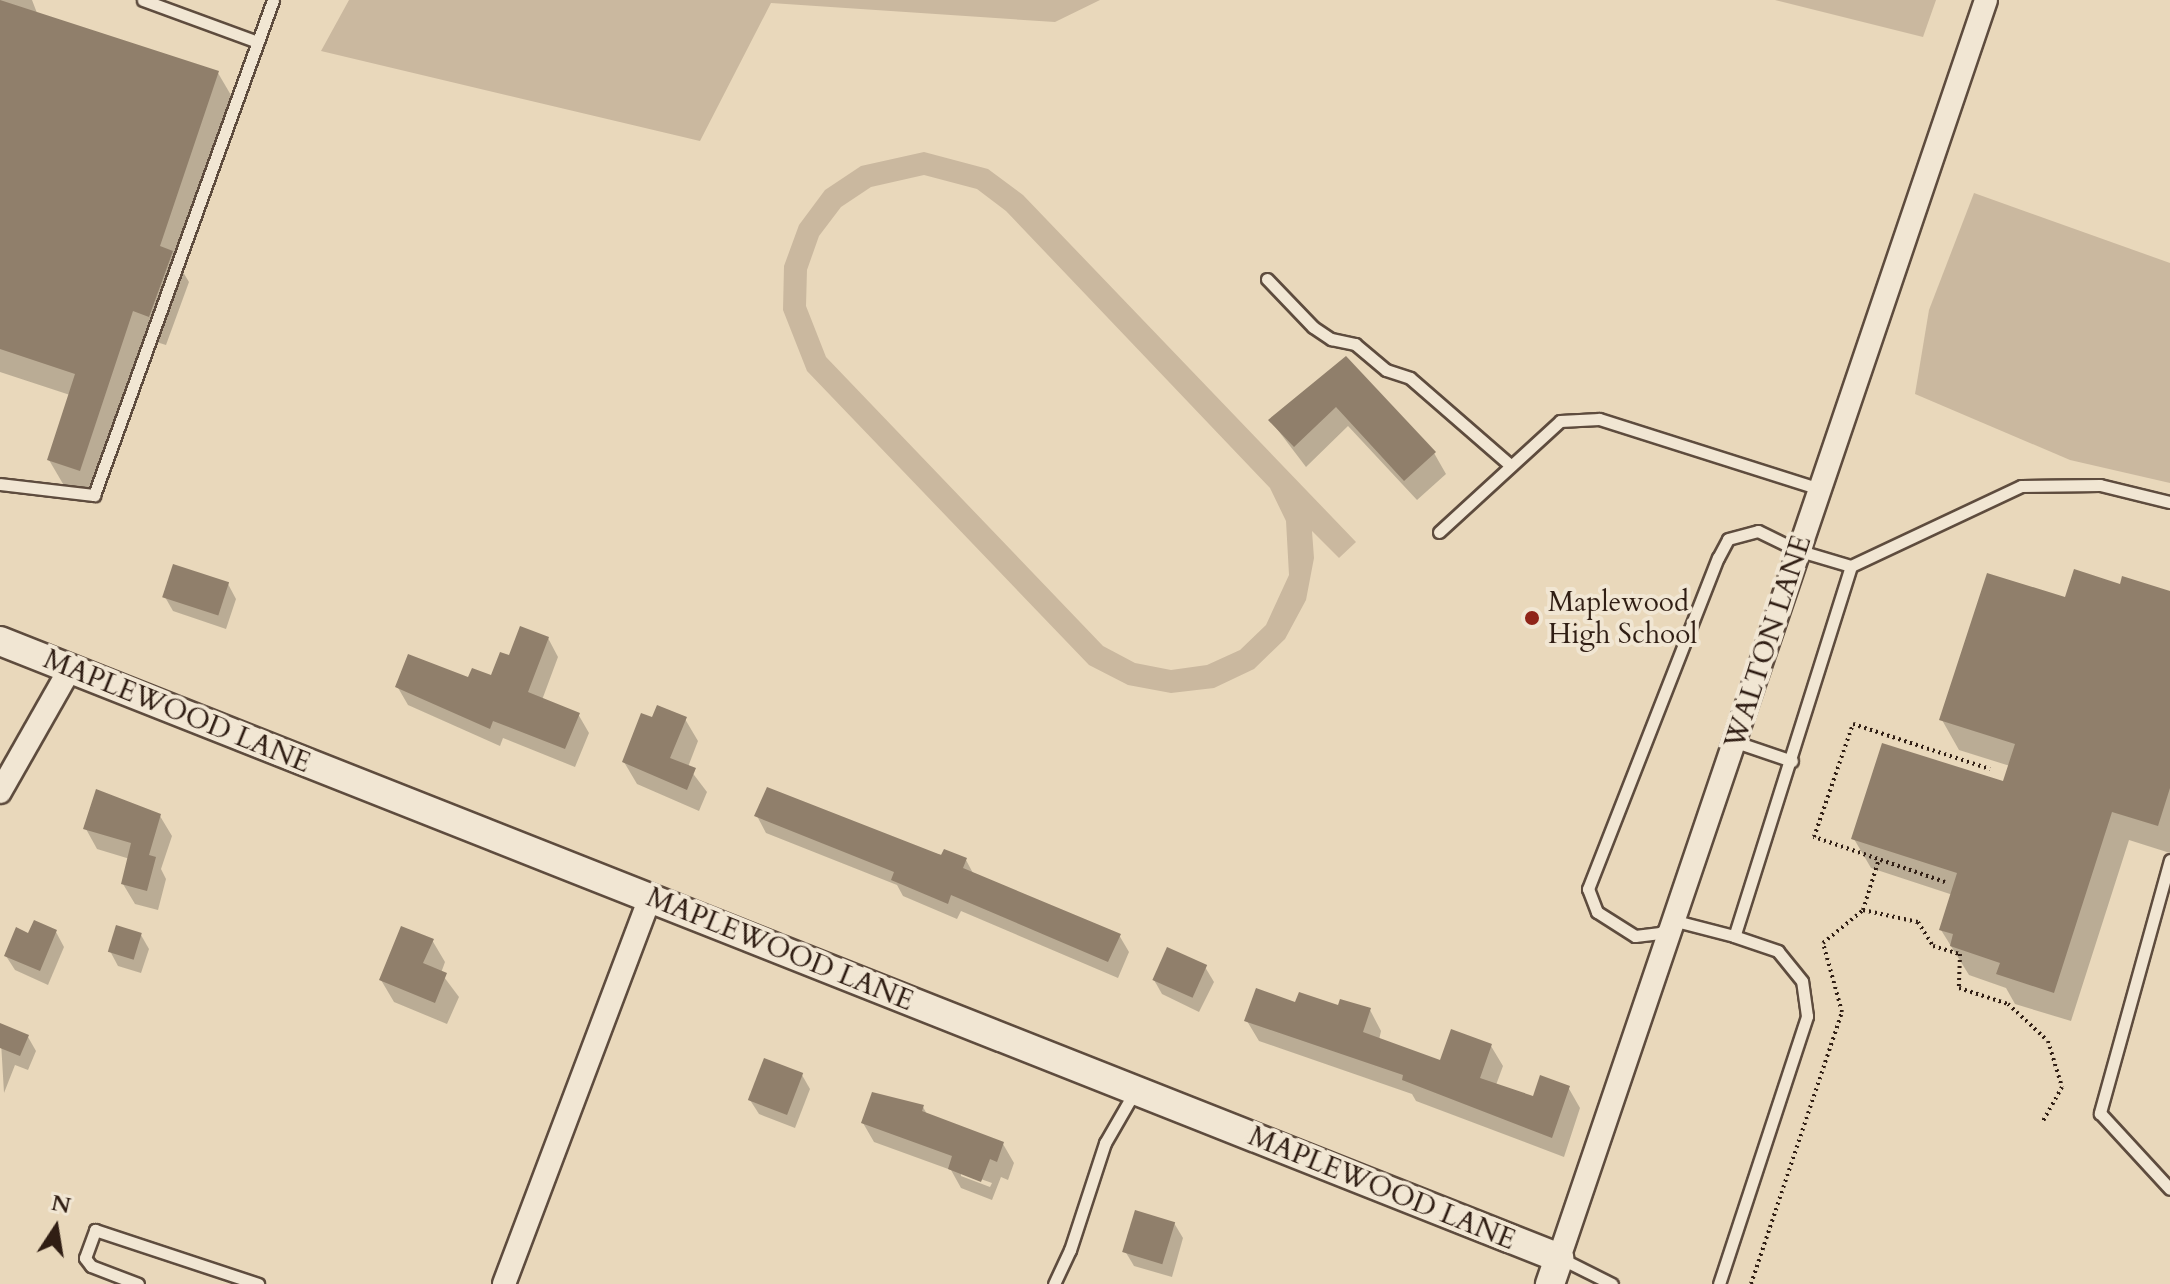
<!DOCTYPE html>
<html>
<head>
<meta charset="utf-8">
<style>
  body { margin:0 }
  #map { position:relative; width:2170px; height:1284px; overflow:hidden; background:#e9d8bb; font-family:Cardo,serif }
  div>[style] { position:absolute }
  [style*='--x'] { left:calc(var(--x)*1px); top:calc(var(--y)*1px); width:calc(var(--w)*1px); rotate:calc(var(--a)*1deg) }
  .green>* { inset:0; background:#cab89f }
  .shadow>* { inset:0; background:#0003 }
  .building>* { inset:0; background:#907f6b; transform-origin:0 0 }
  .path>* { height:4px; margin-top:-2px; transform-origin:0; background:repeating-linear-gradient(90deg,#301e14 0 2px,transparent 0 6px) }
  .roads { filter:drop-shadow(2px 0 #5e4c3e) drop-shadow(-2px 0 #5e4c3e) drop-shadow(0 2px #5e4c3e) drop-shadow(0 -2px #5e4c3e) }
  .service>* { height:11px; margin:-5.5px; padding:0 5.5px; transform-origin:5.5px; border-radius:5.5px; background:#f1e6d3 }
  .minor>* { height:22px; margin:-11px; padding:0 11px; transform-origin:11px; border-radius:11px; background:#f1e6d3 }
  .tertiary>* { height:28px; margin:-14px; padding:0 14px; transform-origin:14px; border-radius:14px; background:#f1e6d3 }
  .dots>* { width:22px; height:22px; translate:-50% -50%; box-sizing:border-box; border:4px solid #f1e6d3; border-radius:50% }
  span { translate:-50% -50%; white-space:nowrap; text-align:center; line-height:1.15; -webkit-text-stroke:8px #f1e6d3; paint-order:stroke }
  .poi-label { font-size:28px; color:#301e14 }
  .left { translate:0 -50%; text-align:left }
  .street-label { font-size:28px; color:#301e14 }
  .north { position:absolute; left:16px; top:1188px; width:80px; height:80px; -webkit-text-stroke:6px #f1e6d3; paint-order:stroke; rotate:12deg; font-size:22px; font-weight:700; line-height:32px; text-align:center; color:#301e14 }
  .north::after { content:''; display:block; margin:auto; width:28px; height:36px; background:#301e14; clip-path:polygon(50% 0,100% 100%,50% 72%,0 100%) }
</style>
</head>
<body>
<div id="map">
  <div class="green">
    <i style="clip-path:polygon(349px 0,1100px 0,1055px 22px,771px 3px,700px 141px,321px 51px)"></i>
    <i style="clip-path:polygon(1775px 0,1936px 0,1923px 37px)"></i>
    <i style="clip-path:polygon(evenodd,924px 152px,988px 169px,1023px 195px,1356px 542px,1339px 558px,1312px 531px,1314px 558px,1306px 600px,1285px 639px,1254px 669px,1214px 688px,1171px 693px,1128px 685px,1089px 665px,807px 371px,783px 310px,784px 266px,799px 225px,825px 190px,861px 166px,924px 152px,924px 175px,977px 189px,1006px 211px,1270px 488px,1286px 521px,1289px 575px,1266px 625px,1240px 650px,1207px 665px,1171px 670px,1135px 663px,1103px 646px,826px 357px,806px 306px,807px 270px,819px 236px,841px 207px,871px 187px,924px 175px)"></i>
    <i style="clip-path:polygon(1974px 193px,2170px 263px,2170px 483px,2070px 460px,1915px 394px,1929px 310px)"></i>
  </div>
  <div class="shadow">
    <i style="clip-path:polygon(0 0,32px 0,37px 13px,218px 73px,235px 102px,180px 267px,189px 282px,166px 345px,150px 340px,96px 500px,66px 489px,49px 460px,70px 395px,0 372px)"></i>
    <i style="clip-path:polygon(1346px 358px,1434px 453px,1446px 474px,1417px 500px,1348px 426px,1306px 467px,1271px 421px)"></i>
    <i style="clip-path:polygon(228px 584px,236px 599px,226px 629px,173px 611px,165px 597px)"></i>
    <i style="clip-path:polygon(2121px 587px,2170px 593px,2170px 853px,2129px 840px,2071px 1021px,2015px 1004px,2006px 988px,1969px 975px,1941px 930px,1953px 895px,1871px 868px,1854px 839px,2004px 784px,2010px 766px,1959px 750px,1942px 720px,2066px 599px)"></i>
    <i style="clip-path:polygon(548px 638px,558px 657px,542px 700px,578px 714px,589px 733px,575px 767px,503px 738px,500px 746px,408px 705px,397px 686px,492px 678px,510px 658px)"></i>
    <i style="clip-path:polygon(685px 719px,698px 741px,688px 767px,707px 792px,699px 811px,637px 784px,624px 762px,653px 720px)"></i>
    <i style="clip-path:polygon(160px 816px,172px 836px,161px 869px,166px 879px,158px 910px,135px 904px,123px 884px,130px 859px,97px 849px,86px 829px)"></i>
    <i style="clip-path:polygon(757px 816px,966px 860px,974px 875px,1119px 935px,1129px 952px,1118px 978px,961px 911px,957px 919px,903px 896px,897px 885px,766px 833px)"></i>
    <i style="clip-path:polygon(56px 932px,64px 947px,48px 985px,15px 970px,6px 956px,29px 935px)"></i>
    <i style="clip-path:polygon(141px 935px,149px 949px,141px 973px,118px 966px,110px 951px)"></i>
    <i style="clip-path:polygon(432px 940px,445px 962px,441px 973px,459px 997px,447px 1024px,394px 1002px,381px 980px)"></i>
    <i style="clip-path:polygon(1205px 967px,1214px 982px,1199px 1012px,1162px 994px,1154px 980px)"></i>
    <i style="clip-path:polygon(1297px 1005px,1370px 1010px,1381px 1031px,1379px 1040px,1441px 1063px,1491px 1046px,1503px 1066px,1496px 1085px,1534px 1098px,1568px 1087px,1580px 1108px,1564px 1157px,1416px 1101px,1412px 1094px,1259px 1041px,1247px 1021px)"></i>
    <i style="clip-path:polygon(0 1025px,28px 1037px,36px 1051px,28px 1070px,15px 1065px,4px 1093px)"></i>
    <i style="clip-path:polygon(802px 1075px,810px 1089px,795px 1128px,759px 1114px,750px 1100px)"></i>
    <i style="clip-path:polygon(evenodd,923px 1107px,928px 1116px,1003px 1144px,1014px 1163px,1008px 1180px,1001px 1177px,992px 1200px,961px 1188px,951px 1170px,874px 1142px,863px 1123px,923px 1107px,961px 1172px,992px 1183px,990px 1187px,961px 1176px,961px 1172px)"></i>
    <i style="clip-path:polygon(1174px 1223px,1183px 1238px,1172px 1277px,1134px 1266px,1125px 1251px)"></i>
  </div>
  <div class="building">
    <i style="clip-path:polygon(0 0,219px 71px,160px 246px,173px 251px,149px 317px,133px 311px,80px 471px,47px 460px,75px 374px,0 349px)"></i>
    <i style="clip-path:polygon(1346px 356px,1436px 452px,1404px 481px,1336px 407px,1294px 447px,1268px 420px)"></i>
    <i style="left:173px;top:564px;width:59px;height:35px;rotate:18deg"></i>
    <i style="clip-path:polygon(2074px 569px,2120px 584px,2122px 576px,2170px 591px,2170px 788px,2158px 826px,2112px 812px,2054px 993px,1996px 974px,2000px 963px,1950px 946px,1953px 934px,1939px 930px,1957px 873px,1851px 839px,1882px 743px,2003px 781px,2015px 744px,1939px 720px,1987px 573px,2065px 597px)"></i>
    <i style="clip-path:polygon(520px 626px,549px 637px,528px 692px,580px 713px,565px 749px,493px 721px,490px 729px,395px 687px,408px 654px,468px 677px,472px 668px,491px 675px,500px 652px,509px 655px)"></i>
    <i style="clip-path:polygon(657px 705px,687px 717px,670px 758px,696px 768px,687px 790px,622px 762px,641px 713px,652px 717px)"></i>
    <i style="clip-path:polygon(767px 787px,941px 855px,944px 849px,967px 858px,963px 868px,1121px 934px,1108px 962px,951px 895px,948px 904px,891px 880px,894px 872px,754px 816px)"></i>
    <i style="clip-path:polygon(96px 789px,161px 814px,149px 855px,156px 857px,147px 891px,121px 884px,131px 843px,83px 829px)"></i>
    <i style="clip-path:polygon(34px 920px,57px 930px,40px 971px,4px 956px,16px 927px,28px 933px)"></i>
    <i style="left:116px;top:925px;width:27px;height:28px;rotate:17deg"></i>
    <i style="clip-path:polygon(401px 926px,434px 939px,423px 963px,447px 973px,435px 1003px,379px 980px)"></i>
    <i style="left:1167px;top:947px;width:44px;height:36px;rotate:24deg"></i>
    <i style="clip-path:polygon(1256px 988px,1295px 1002px,1299px 992px,1338px 1005px,1340px 999px,1371px 1008px,1363px 1032px,1440px 1060px,1451px 1029px,1492px 1044px,1480px 1078px,1533px 1096px,1540px 1075px,1570px 1086px,1552px 1138px,1402px 1080px,1403px 1075px,1244px 1021px)"></i>
    <i style="clip-path:polygon(0 1023px,29px 1035px,20px 1056px,0 1048px)"></i>
    <i style="left:764px;top:1058px;width:42px;height:45px;rotate:21deg"></i>
    <i style="clip-path:polygon(872px 1092px,924px 1105px,922px 1111px,1004px 1142px,997px 1162px,990px 1159px,981px 1182px,948px 1169px,952px 1156px,861px 1123px)"></i>
    <i style="left:1135px;top:1210px;width:42px;height:44px;rotate:17deg"></i>
  </div>
  <div class="path">
    <i style="--x:1945;--y:882;--w:139;--a:-161"></i>
    <i style="--x:1814;--y:837;--w:120;--a:-71"></i>
    <i style="--x:1853;--y:724;--w:144;--a:18.2"></i>
    <i style="--x:1863;--y:910;--w:53;--a:-72.6"></i>
    <i style="--x:1751;--y:1284;--w:287;--a:-71.5"></i>
    <i style="--x:1842;--y:1012;--w:72;--a:-105.4"></i>
    <i style="--x:1823;--y:943;--w:52;--a:-39.5"></i>
    <i style="--x:1863;--y:910;--w:56;--a:12.3"></i>
    <i style="--x:1918;--y:922;--w:28;--a:58"></i>
    <i style="--x:1933;--y:946;--w:28;--a:17"></i>
    <i style="--x:1960;--y:954;--w:34;--a:92"></i>
    <i style="--x:1959;--y:988;--w:52;--a:18.1"></i>
    <i style="--x:2008;--y:1004;--w:54;--a:42.8"></i>
    <i style="--x:2048;--y:1041;--w:48;--a:73.1"></i>
    <i style="--x:2062;--y:1087;--w:41;--a:119.1"></i>
  </div>
  <div class="roads">
    <div class="service">
      <i style="--x:143;--y:0;--w:122;--a:20.1"></i>
      <i style="--x:1267;--y:279;--w:66;--a:46.2"></i>
      <i style="--x:1313;--y:327;--w:22;--a:34"></i>
      <i style="--x:1331;--y:339;--w:25;--a:12"></i>
      <i style="--x:1355;--y:344;--w:40;--a:40"></i>
      <i style="--x:1386;--y:370;--w:25;--a:18"></i>
      <i style="--x:1410;--y:378;--w:133;--a:41"></i>
      <i style="--x:0;--y:484;--w:95;--a:6.7"></i>
      <i style="--x:94;--y:495;--w:526;--a:-70.12"></i>
      <i style="--x:1439;--y:532;--w:164;--a:-42.5"></i>
      <i style="--x:1560;--y:421;--w:39;--a:-3"></i>
      <i style="--x:1599;--y:419;--w:232;--a:17.6"></i>
      <i style="--x:1851;--y:566;--w:188;--a:-25.2"></i>
      <i style="--x:2021;--y:486;--w:79;--a:-0.7"></i>
      <i style="--x:2100;--y:485;--w:72;--a:13.7"></i>
      <i style="--x:1736;--y:742;--w:59;--a:18.7"></i>
      <i style="--x:2170;--y:860;--w:263;--a:105.5"></i>
      <i style="--x:2100;--y:1113;--w:103;--a:47.4"></i>
      <i style="--x:1560;--y:1258;--w:58;--a:26.6"></i>
      <i style="--x:138;--y:1284;--w:50;--a:-159"></i>
      <i style="--x:91;--y:1266;--w:10;--a:-127"></i>
      <i style="--x:85;--y:1258;--w:30;--a:-70"></i>
      <i style="--x:95;--y:1230;--w:172;--a:18.3"></i>
      <i style="--x:1054;--y:1284;--w:38;--a:-65"></i>
      <i style="--x:1070;--y:1250;--w:113;--a:-71.9"></i>
      <i style="--x:1105;--y:1143;--w:60;--a:-60"></i>
      <i style="--x:1719;--y:1284;--w:282;--a:-71.8"></i>
      <i style="--x:1807;--y:1016;--w:35;--a:-98"></i>
      <i style="--x:1802;--y:981;--w:38;--a:-129"></i>
      <i style="--x:1778;--y:951;--w:46;--a:-161.2"></i>
      <i style="--x:1734;--y:936;--w:60;--a:-165.5"></i>
      <i style="--x:1676;--y:921;--w:20;--a:143"></i>
      <i style="--x:1660;--y:933;--w:25;--a:173"></i>
      <i style="--x:1635;--y:936;--w:45;--a:-147.7"></i>
      <i style="--x:1597;--y:912;--w:25;--a:-111"></i>
      <i style="--x:1588;--y:889;--w:356;--a:-68.6"></i>
      <i style="--x:1718;--y:558;--w:21;--a:-62"></i>
      <i style="--x:1728;--y:539;--w:31;--a:-15"></i>
      <i style="--x:1758;--y:531;--w:43;--a:26"></i>
      <i style="--x:1797;--y:550;--w:56;--a:16.5"></i>
      <i style="--x:1851;--y:566;--w:388;--a:107.5"></i>
    </div>
    <div class="minor">
      <i style="--x:0;--y:792;--w:142;--a:-60.4"></i>
      <i style="--x:1559;--y:1258;--w:1328;--a:-71.25"></i>
      <i style="--x:504;--y:1284;--w:413;--a:-69.3"></i>
    </div>
    <div class="tertiary">
      <i style="--x:0;--y:641;--w:1677;--a:21.59"></i>
      <i style="--x:1559;--y:1258;--w:28;--a:109"></i>
    </div>
  </div>
  <div class="dots">
    <i style="left:1532px;top:618px;background:#8f2418"></i>
  </div>
  <div class="poi-label">
    <span class="left" style="left:1548px;top:618px">Maplewood<br>High School</span>
  </div>
  <div class="street-label">
    <span style="left:1768px;top:642px;rotate:-72deg">WALTON LANE</span>
    <span style="left:177px;top:711px;rotate:22deg">MAPLEWOOD LANE</span>
    <span style="left:780px;top:949px;rotate:22deg">MAPLEWOOD LANE</span>
    <span style="left:1382px;top:1188px;rotate:22deg">MAPLEWOOD LANE</span>
  </div>
  <div class="north">N</div>
</div>
</body>
</html>
